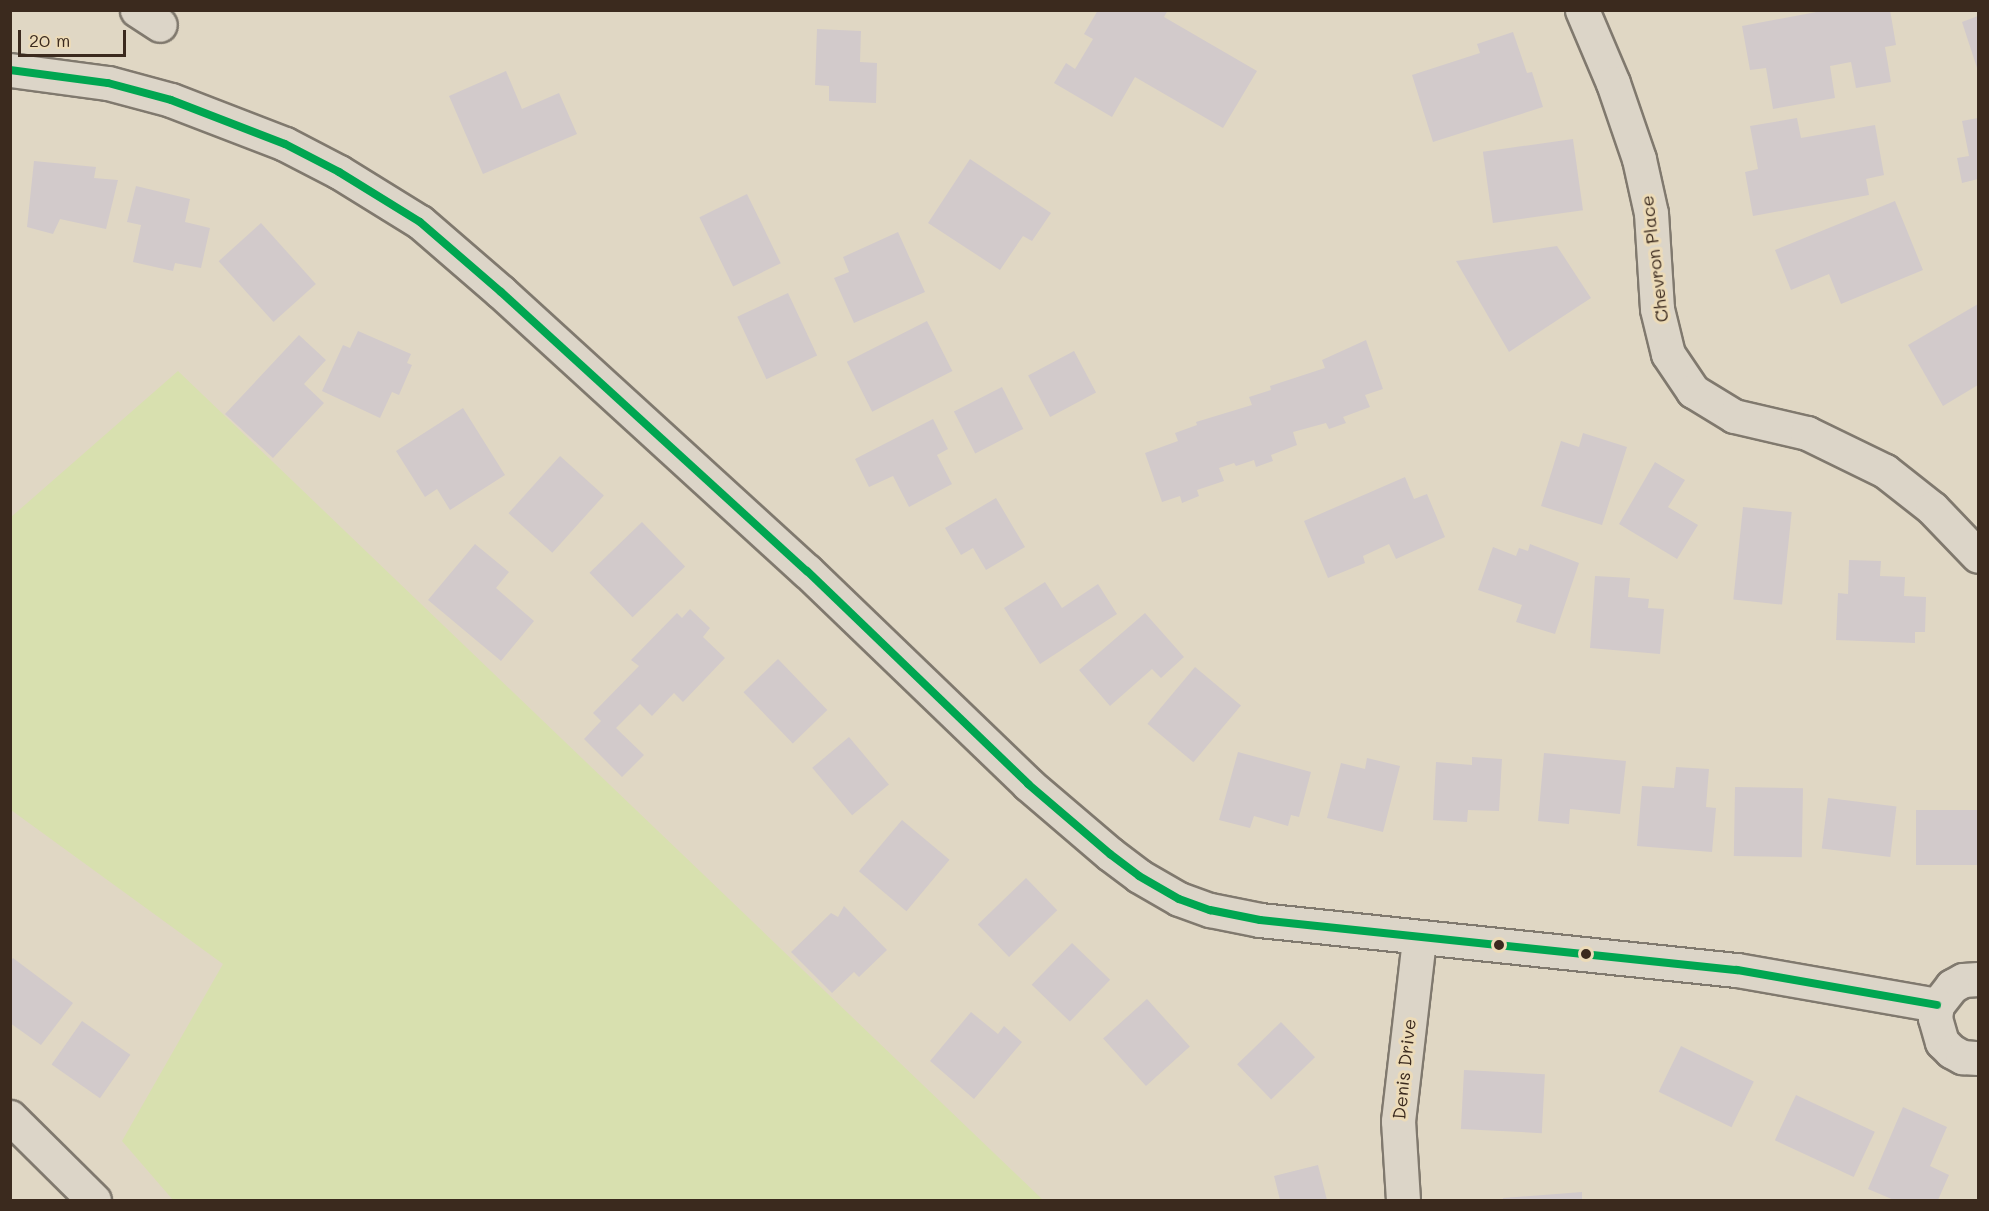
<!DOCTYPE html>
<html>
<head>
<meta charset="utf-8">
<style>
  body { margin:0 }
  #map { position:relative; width:1989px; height:1211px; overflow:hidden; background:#e0d7c4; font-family:Mali,sans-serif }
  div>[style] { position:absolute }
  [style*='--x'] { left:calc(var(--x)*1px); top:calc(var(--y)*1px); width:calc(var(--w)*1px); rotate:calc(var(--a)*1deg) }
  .green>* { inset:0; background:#d8e0af }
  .building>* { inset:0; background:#d2cacb; transform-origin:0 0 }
  .roads { filter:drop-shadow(2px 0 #80796e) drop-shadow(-2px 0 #80796e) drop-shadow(0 2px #80796e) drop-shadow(0 -2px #80796e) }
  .minor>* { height:33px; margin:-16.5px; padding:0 16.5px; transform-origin:16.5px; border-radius:16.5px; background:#dcd5c8 }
  .tertiary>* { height:33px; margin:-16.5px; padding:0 16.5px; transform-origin:16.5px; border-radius:16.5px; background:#dcd5c8 }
  .bus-1>* { height:8px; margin:-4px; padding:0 4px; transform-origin:4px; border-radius:4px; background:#00a651 }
  .dots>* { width:16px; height:16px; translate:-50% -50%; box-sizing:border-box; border:3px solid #ecdbb8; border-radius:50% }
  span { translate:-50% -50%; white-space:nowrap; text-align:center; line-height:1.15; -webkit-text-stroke:6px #ecdbb8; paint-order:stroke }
  .street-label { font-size:18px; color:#3b2a1e }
  .frame { position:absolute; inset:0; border:12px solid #3b2a1e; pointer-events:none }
  .scale { position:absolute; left:18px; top:30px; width:108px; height:27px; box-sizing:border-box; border:3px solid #3b2a1e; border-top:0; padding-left:8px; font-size:18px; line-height:21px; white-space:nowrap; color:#3b2a1e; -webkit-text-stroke:4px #ecdbb8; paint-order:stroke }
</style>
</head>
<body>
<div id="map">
  <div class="green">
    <i style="clip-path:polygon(178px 371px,1043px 1200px,173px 1200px,122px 1141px,223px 964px,11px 810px,10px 518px)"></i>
  </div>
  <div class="building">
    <i style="clip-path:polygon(1098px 10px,1168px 10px,1164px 17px,1257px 71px,1223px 128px,1135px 77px,1112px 117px,1054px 83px,1066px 63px,1075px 69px,1093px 39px,1084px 34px)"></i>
    <i style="clip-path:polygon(1827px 10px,1890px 10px,1896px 45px,1885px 47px,1891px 82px,1856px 88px,1851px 62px,1830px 66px,1835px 98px,1773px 109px,1766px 68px,1750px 70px,1742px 26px)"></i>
    <i style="clip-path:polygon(1978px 16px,1978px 71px,1962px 22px)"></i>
    <i style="clip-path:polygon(817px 29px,861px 31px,860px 62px,877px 63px,876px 103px,829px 101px,829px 86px,815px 85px)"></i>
    <i style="clip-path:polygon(1513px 32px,1527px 73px,1532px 72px,1543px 107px,1433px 142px,1412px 75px,1480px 53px,1477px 44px)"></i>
    <i style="clip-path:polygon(506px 71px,522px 109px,559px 93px,577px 134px,483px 174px,449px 96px)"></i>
    <i style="clip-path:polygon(1797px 118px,1801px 138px,1875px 125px,1884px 175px,1866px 179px,1869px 195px,1753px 216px,1745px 172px,1758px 169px,1750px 126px)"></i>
    <i style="clip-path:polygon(1978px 118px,1978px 179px,1962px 183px,1957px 158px,1969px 156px,1962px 121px)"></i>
    <i style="left:1573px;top:139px;width:72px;height:91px;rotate:82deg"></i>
    <i style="clip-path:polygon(970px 159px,1051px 213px,1032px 241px,1023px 236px,1000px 270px,928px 223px)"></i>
    <i style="clip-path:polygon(34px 161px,96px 167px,94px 178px,118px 180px,106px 229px,60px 219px,53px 234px,27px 227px)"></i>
    <i style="clip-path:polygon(136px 186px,190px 199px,185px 222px,210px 228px,201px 268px,175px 263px,173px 271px,133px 262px,141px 225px,127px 222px)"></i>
    <i style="left:747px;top:194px;width:77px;height:53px;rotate:64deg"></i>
    <i style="clip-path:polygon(1895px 201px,1923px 270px,1841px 304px,1829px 274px,1791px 290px,1775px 250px)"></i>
    <i style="left:261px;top:223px;width:82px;height:57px;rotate:48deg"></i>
    <i style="clip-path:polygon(898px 232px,925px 292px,854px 323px,834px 278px,849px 272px,843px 257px)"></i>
    <i style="clip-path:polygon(1557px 246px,1591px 298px,1509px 352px,1456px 261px)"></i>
    <i style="left:788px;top:293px;width:69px;height:56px;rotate:65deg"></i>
    <i style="clip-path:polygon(1978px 304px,1978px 385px,1943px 406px,1908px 345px)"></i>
    <i style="left:927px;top:321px;width:56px;height:90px;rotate:63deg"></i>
    <i style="clip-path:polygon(358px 331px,411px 354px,407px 363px,412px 365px,399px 395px,392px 392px,380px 418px,322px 391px,343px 345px,350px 348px)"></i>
    <i style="clip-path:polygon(299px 335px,326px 360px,304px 384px,324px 403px,273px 458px,225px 414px)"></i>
    <i style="clip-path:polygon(1366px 340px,1383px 389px,1365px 395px,1370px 407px,1343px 417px,1346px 423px,1329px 429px,1326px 423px,1293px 432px,1297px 445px,1271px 455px,1273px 461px,1256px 467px,1254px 460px,1236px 466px,1234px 463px,1219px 468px,1224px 481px,1197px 490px,1199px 496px,1182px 503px,1180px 496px,1162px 502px,1145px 453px,1178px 441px,1175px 433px,1197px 425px,1196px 422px,1252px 405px,1249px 397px,1271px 390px,1270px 386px,1325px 368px,1322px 360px)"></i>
    <i style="left:1074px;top:351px;width:47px;height:52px;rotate:62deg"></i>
    <i style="left:1002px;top:387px;width:47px;height:54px;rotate:63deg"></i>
    <i style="clip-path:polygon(463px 408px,505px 475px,450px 510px,437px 489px,425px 497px,396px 451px)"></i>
    <i style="clip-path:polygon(933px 419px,948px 449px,937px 455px,952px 484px,909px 507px,893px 476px,869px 487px,855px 459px)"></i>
    <i style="clip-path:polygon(1583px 433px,1627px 447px,1602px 525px,1541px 506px,1561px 441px,1579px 447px)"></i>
    <i style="left:560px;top:456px;width:59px;height:77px;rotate:42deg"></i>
    <i style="clip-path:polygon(1655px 462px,1685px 480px,1668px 507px,1698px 525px,1677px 559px,1619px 524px)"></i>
    <i style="clip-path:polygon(1405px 477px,1414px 499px,1427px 494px,1445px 537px,1396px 559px,1389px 544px,1363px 556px,1365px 563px,1328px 578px,1304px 521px)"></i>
    <i style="clip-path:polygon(996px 498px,1025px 547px,986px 570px,973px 548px,961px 555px,945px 528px)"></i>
    <i style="left:1743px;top:507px;width:49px;height:93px;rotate:6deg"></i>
    <i style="left:642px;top:522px;width:62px;height:73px;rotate:46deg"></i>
    <i style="clip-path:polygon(475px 544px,509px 572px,496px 588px,534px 621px,501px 661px,428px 600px)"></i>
    <i style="clip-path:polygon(1530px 544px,1579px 563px,1555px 634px,1516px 622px,1522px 605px,1478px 590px,1493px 547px,1516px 556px,1519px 548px,1528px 551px)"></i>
    <i style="clip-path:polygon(1849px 560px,1881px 561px,1880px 576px,1905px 577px,1904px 596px,1926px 597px,1925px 632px,1915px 632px,1915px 643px,1836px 640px,1838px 593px,1848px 594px)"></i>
    <i style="clip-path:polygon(1595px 576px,1630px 578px,1628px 597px,1649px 599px,1648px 608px,1664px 609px,1660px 654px,1590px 648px)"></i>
    <i style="clip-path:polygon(1045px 582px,1062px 608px,1098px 584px,1117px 614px,1040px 664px,1004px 608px)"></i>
    <i style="clip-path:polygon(690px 609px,710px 628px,703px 637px,725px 658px,683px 702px,674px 693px,652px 716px,640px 704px,616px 728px,644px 755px,622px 777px,584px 739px,601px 721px,593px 713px,639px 666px,631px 660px,677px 613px,682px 618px)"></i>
    <i style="clip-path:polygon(1145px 613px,1184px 657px,1161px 678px,1152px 669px,1110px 706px,1079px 670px)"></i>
    <i style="left:778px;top:659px;width:71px;height:48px;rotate:46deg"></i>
    <i style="left:1195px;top:667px;width:60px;height:74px;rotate:40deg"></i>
    <i style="left:849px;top:737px;width:62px;height:48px;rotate:50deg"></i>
    <i style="clip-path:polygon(1238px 752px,1311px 772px,1299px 817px,1291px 815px,1288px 826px,1254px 816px,1250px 828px,1219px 820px)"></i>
    <i style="clip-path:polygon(1544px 753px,1626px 761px,1620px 814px,1570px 809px,1569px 824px,1538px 821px)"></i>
    <i style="clip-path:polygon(1472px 757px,1502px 759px,1499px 811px,1468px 810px,1467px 822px,1433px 820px,1436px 762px,1472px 765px)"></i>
    <i style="clip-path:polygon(1367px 758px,1400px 766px,1383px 832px,1327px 818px,1341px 763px,1365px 769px)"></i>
    <i style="clip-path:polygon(1676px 767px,1709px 769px,1706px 807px,1716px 808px,1712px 852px,1637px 846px,1642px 786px,1674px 788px)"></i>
    <i style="left:1735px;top:787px;width:68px;height:69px;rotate:1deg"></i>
    <i style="left:1828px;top:798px;width:69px;height:51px;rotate:7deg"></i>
    <i style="left:1978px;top:810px;width:55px;height:62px;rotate:90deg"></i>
    <i style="left:902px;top:820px;width:62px;height:67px;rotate:40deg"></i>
    <i style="left:1026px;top:878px;width:45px;height:67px;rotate:46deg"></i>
    <i style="clip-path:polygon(844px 906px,887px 950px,859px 977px,854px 972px,832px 993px,791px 952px,831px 913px,838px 917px)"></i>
    <i style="left:1072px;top:943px;width:53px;height:58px;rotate:44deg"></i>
    <i style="clip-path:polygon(13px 958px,73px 1003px,41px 1045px,10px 1023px,10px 962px)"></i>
    <i style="left:1147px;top:999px;width:64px;height:59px;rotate:48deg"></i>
    <i style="clip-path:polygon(971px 1012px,998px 1034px,1004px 1026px,1022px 1042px,974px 1099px,930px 1061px)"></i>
    <i style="left:82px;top:1021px;width:59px;height:53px;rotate:35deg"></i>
    <i style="left:1281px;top:1022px;width:49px;height:61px;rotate:46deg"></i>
    <i style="left:1681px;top:1046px;width:81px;height:51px;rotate:26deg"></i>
    <i style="left:1464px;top:1070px;width:81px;height:59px;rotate:3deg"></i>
    <i style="left:1796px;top:1095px;width:87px;height:50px;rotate:25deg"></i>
    <i style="clip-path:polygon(1903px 1107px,1947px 1127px,1930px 1166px,1949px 1175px,1938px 1200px,1894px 1200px,1868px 1189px)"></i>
    <i style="clip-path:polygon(1318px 1165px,1327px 1200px,1280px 1200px,1274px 1176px)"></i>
    <i style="clip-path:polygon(1582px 1192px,1582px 1200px,1503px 1200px,1503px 1198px)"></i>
  </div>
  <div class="roads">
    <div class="minor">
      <i style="--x:137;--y:10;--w:27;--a:33"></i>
      <i style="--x:1582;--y:10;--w:79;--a:67"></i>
      <i style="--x:1613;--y:83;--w:80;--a:71.1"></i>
      <i style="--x:1639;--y:159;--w:55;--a:77.5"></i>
      <i style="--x:1651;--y:213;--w:96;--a:86.4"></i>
      <i style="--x:1657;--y:309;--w:46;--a:76.3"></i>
      <i style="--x:1668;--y:354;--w:45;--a:56"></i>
      <i style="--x:1693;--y:391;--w:48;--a:31.4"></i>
      <i style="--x:1734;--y:416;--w:75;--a:13.1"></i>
      <i style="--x:1807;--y:433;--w:87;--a:26"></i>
      <i style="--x:1885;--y:471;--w:60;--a:38.2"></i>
      <i style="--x:1932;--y:508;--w:66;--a:46.2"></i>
      <i style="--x:10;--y:1117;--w:118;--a:44.7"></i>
      <i style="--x:1403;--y:1200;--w:79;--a:-93.6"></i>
      <i style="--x:1398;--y:1121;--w:183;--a:-83.4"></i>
    </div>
    <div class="tertiary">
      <i style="--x:10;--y:70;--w:99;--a:7.6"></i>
      <i style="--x:108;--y:83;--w:65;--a:15.1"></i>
      <i style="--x:171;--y:100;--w:122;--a:21.1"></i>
      <i style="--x:285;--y:144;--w:61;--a:27.4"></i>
      <i style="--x:339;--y:172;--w:95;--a:31.7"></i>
      <i style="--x:420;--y:222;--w:107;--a:40.8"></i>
      <i style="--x:501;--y:292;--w:414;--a:42.4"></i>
      <i style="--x:807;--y:571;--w:307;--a:43.9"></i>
      <i style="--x:1028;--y:784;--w:108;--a:40.5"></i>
      <i style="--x:1110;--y:854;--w:36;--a:37"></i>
      <i style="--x:1139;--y:876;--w:46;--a:29.9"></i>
      <i style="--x:1179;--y:899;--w:33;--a:20"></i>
      <i style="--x:1210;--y:910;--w:51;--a:11.3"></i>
      <i style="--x:1260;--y:920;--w:480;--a:6"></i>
      <i style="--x:1737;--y:970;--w:203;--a:9.9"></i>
      <i style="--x:1978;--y:979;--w:15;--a:176"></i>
      <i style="--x:1963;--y:980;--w:13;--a:151"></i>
      <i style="--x:1952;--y:986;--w:24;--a:128"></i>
      <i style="--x:1937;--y:1005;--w:13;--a:99"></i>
      <i style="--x:1935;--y:1018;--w:25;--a:74"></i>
      <i style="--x:1942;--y:1042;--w:13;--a:45"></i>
      <i style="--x:1951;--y:1051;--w:13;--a:29"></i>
      <i style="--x:1962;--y:1057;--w:16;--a:4"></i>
    </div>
  </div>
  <div class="bus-1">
    <i style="--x:10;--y:70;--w:99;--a:7.6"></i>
    <i style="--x:108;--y:83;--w:65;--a:15.1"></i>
    <i style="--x:171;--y:100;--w:122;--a:21.1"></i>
    <i style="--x:285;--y:144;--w:61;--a:27.4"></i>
    <i style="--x:339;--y:172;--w:95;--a:31.7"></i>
    <i style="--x:420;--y:222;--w:107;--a:40.8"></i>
    <i style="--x:501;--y:292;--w:414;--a:42.4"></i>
    <i style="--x:807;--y:571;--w:307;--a:43.9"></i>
    <i style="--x:1028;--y:784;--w:108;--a:40.5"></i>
    <i style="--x:1110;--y:854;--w:36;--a:37"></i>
    <i style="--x:1139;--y:876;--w:46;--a:29.9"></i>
    <i style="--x:1179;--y:899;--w:33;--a:20"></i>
    <i style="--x:1210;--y:910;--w:51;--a:11.3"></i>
    <i style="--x:1260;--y:920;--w:480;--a:6"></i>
    <i style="--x:1737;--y:970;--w:203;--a:9.9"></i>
  </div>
  <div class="dots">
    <i style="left:1499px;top:945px;background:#3b2a1e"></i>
    <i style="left:1586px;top:954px;background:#3b2a1e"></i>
  </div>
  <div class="street-label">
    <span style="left:1654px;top:259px;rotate:-97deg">Chevron Place</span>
    <span style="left:1404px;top:1069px;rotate:-84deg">Denis Drive</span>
  </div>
  <div class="frame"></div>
  <div class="scale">20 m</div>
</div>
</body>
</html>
